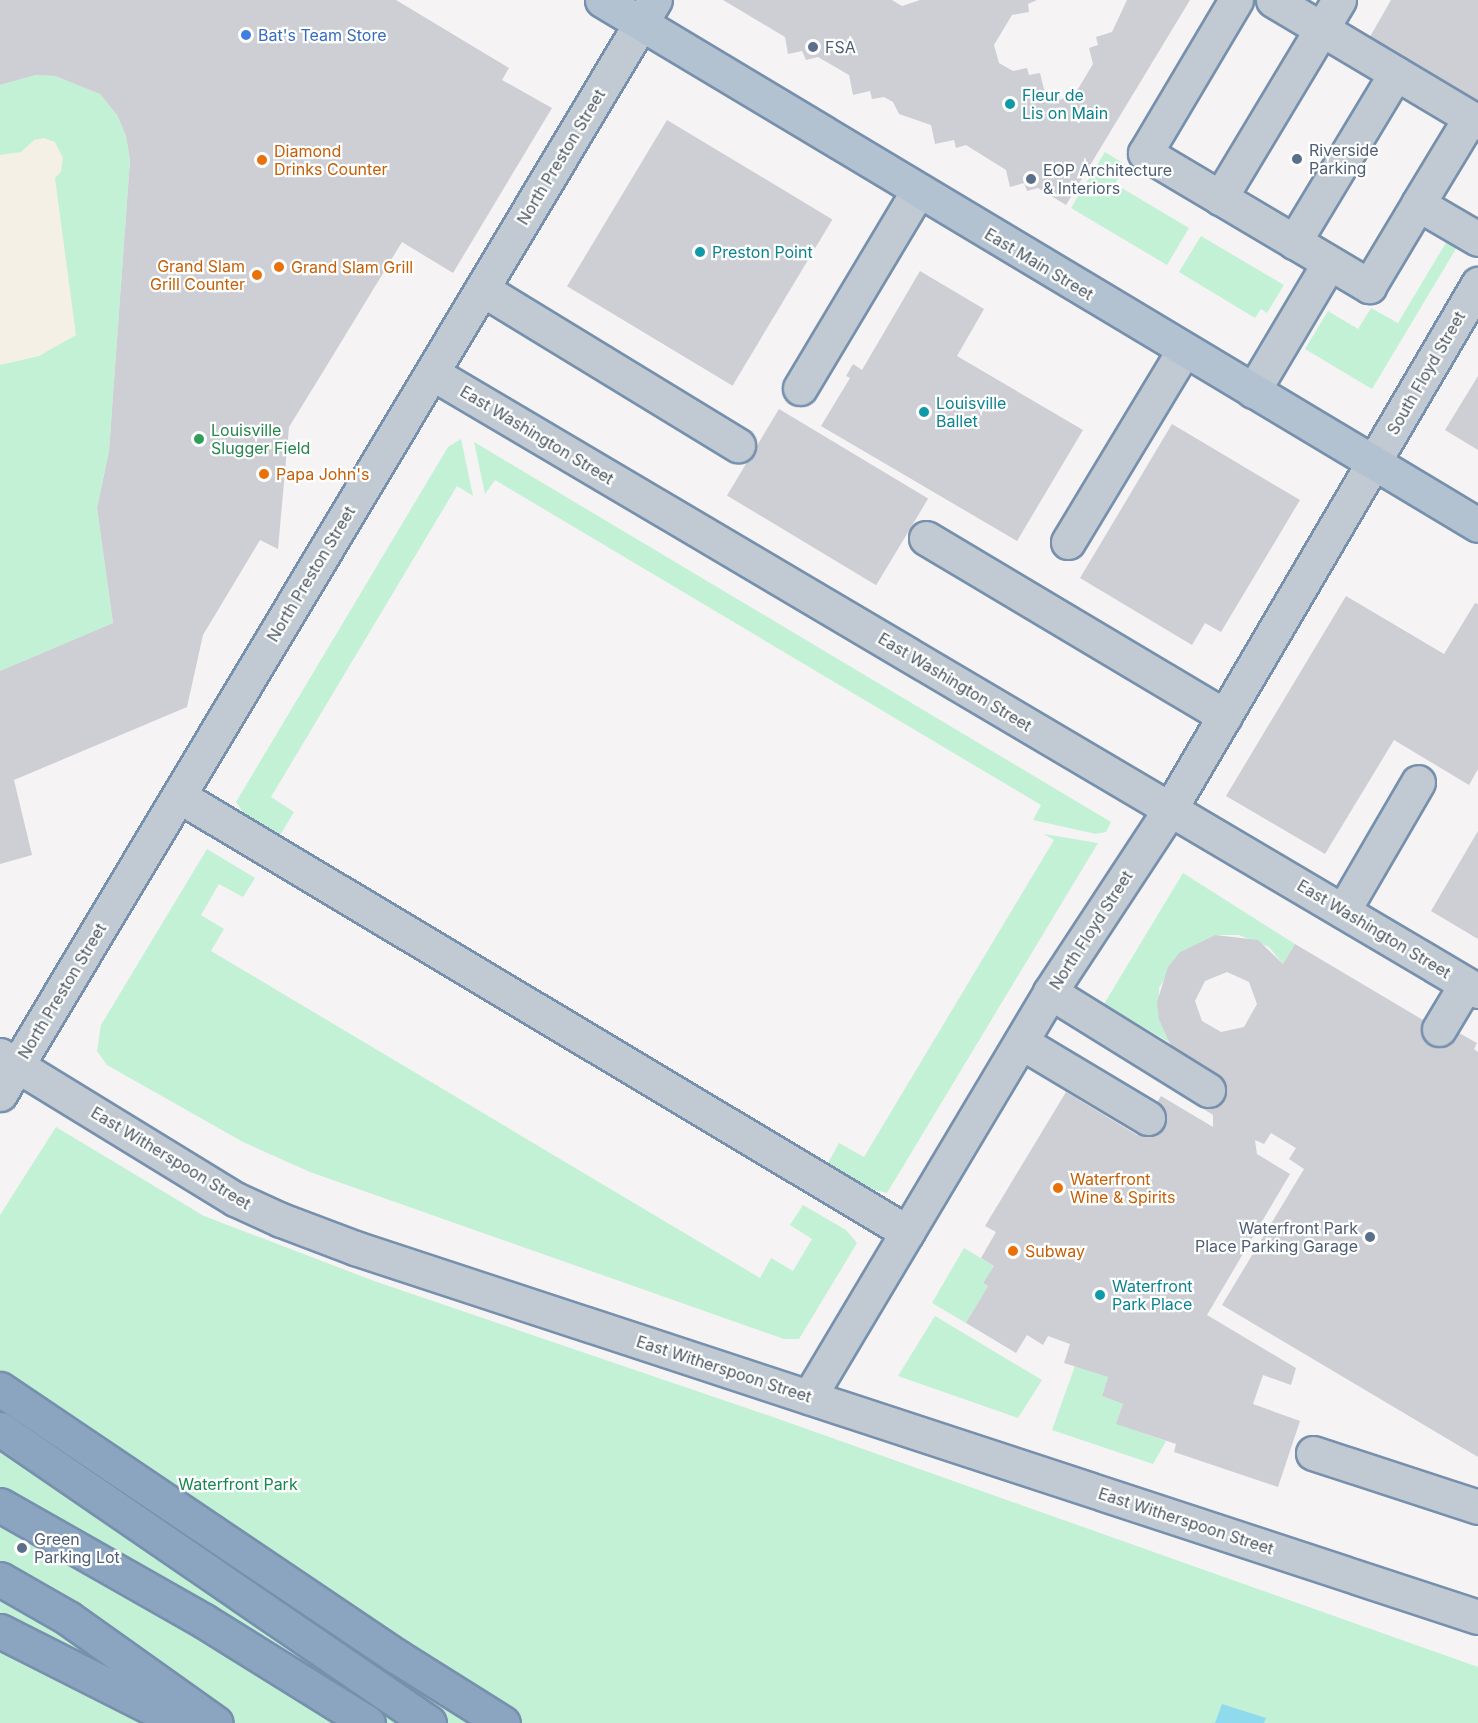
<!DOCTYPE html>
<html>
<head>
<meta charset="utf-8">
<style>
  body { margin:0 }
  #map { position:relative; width:1478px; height:1723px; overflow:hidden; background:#f5f3f3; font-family:Inter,sans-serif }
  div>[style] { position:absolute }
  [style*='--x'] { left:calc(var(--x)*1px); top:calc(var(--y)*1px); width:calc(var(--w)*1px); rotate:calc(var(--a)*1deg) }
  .green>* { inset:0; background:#c3f1d5 }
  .sand>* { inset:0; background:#f5f0e5 }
  .water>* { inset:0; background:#90daee }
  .building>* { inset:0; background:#cdcfd5; transform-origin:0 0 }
  .roads { filter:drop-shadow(2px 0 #7690ad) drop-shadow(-2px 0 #7690ad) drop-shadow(0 2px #7690ad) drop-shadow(0 -2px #7690ad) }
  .minor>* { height:33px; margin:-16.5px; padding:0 16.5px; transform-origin:16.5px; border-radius:16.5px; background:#c1cad2 }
  .major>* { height:33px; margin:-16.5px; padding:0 16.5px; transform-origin:16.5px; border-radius:16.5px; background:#b3c2d1 }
  .highway>* { height:33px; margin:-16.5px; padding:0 16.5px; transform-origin:16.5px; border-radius:16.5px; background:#8ba5c1 }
  .dots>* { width:16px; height:16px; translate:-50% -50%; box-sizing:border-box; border:3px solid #fff; border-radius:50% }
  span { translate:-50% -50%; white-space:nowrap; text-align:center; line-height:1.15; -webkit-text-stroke:4.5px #fff; paint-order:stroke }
  .shop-label { font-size:16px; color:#366cbe }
  .left { translate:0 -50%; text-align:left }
  .service-label { font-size:16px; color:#4e5e75 }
  .right { translate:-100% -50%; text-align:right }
  .culture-label { font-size:16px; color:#0d838f }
  .food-label { font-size:16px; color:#c56008 }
  .street-label { font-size:16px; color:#4a5661 }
  .leisure-label { font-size:16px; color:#27864d }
  .park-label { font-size:16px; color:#17864f }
</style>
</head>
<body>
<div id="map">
  <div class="green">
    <i style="clip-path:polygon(36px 75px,55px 76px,100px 94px,117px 115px,126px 136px,130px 160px,109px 451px,97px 508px,113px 623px,0 671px,0 85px)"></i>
    <i style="clip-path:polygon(1105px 152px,1126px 165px,1115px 184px,1189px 228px,1167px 265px,1071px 208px)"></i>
    <i style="clip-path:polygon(1201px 236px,1284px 285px,1267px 313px,1261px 309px,1255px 318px,1179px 272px)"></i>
    <i style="clip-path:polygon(1447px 241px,1457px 247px,1372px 389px,1305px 349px,1328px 311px,1358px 329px,1371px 308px,1398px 323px)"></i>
    <i style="clip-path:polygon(461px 439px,473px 496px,457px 486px,271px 797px,294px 812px,279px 837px,244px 814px,236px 802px,448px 447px)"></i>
    <i style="clip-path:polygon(474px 442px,1111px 822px,1106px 832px,1096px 834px,1033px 820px,1041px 805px,495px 480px,485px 494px)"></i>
    <i style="clip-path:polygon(1044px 834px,1098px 843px,887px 1193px,871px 1189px,828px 1163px,839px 1143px,864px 1157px,1054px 840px)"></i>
    <i style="clip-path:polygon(207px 849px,255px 878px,243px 897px,219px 884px,201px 915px,224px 929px,211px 951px,760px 1278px,771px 1258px,793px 1271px,812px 1239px,790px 1225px,803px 1205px,846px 1230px,857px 1243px,799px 1339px,784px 1339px,310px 1172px,243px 1142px,107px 1065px,97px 1051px,101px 1025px)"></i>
    <i style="clip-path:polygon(1183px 873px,1295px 944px,1283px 964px,1269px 947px,1239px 935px,1215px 935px,1180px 952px,1159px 988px,1159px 1020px,1169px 1042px,1104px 1004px)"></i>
    <i style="clip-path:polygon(56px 1127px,204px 1216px,374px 1281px,773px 1417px,1478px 1667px,1478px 1723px,0 1723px,0 1215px)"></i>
    <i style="clip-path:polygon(964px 1248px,994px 1266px,983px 1283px,988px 1286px,966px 1323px,932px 1303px)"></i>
    <i style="clip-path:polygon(935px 1316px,1042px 1380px,1018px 1418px,898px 1376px)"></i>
    <i style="clip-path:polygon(1075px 1366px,1108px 1377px,1102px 1396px,1123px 1404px,1117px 1424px,1166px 1441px,1153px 1464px,1052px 1430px)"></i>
  </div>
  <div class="sand">
    <i style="clip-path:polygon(44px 138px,55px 142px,63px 158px,61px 172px,55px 178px,76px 335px,39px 356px,0 365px,0 155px,21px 152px,34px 140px)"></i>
  </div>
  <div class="water">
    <i style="clip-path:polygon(1222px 1704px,1266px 1718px,1264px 1723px,1215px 1723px)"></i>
  </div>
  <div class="building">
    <i style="clip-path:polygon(0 0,396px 0,509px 68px,502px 80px,552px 108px,453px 273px,402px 242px,329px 362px,289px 427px,278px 549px,260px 540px,203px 635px,187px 707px,14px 780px,32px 855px,0 864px,0 671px,113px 623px,97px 508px,109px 451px,130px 160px,126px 136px,117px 115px,100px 94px,55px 76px,36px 75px,0 85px)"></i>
    <i style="clip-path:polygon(723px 0,892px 0,902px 6px,920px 0,1037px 0,1028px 4px,1029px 12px,1012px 15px,994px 45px,999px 63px,1013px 71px,1027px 68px,1029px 75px,1040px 73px,1044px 89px,1060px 100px,1075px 94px,1093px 64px,1089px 48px,1098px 45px,1096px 37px,1112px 32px,1127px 0,1190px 0,1066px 205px,1038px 188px,1027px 191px,1024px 183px,1010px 187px,1006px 170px,966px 145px,956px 148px,954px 140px,935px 144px,931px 125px,899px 114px,893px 102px,884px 97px,872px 99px,870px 91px,853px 95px,849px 75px,818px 57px,806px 60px,802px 51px,788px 54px,785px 37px)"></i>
    <i style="clip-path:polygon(1391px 0,1478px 0,1478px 108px,1367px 42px)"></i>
    <i style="left:667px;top:120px;width:193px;height:194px;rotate:31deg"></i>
    <i style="clip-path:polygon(920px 271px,984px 309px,957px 356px,1083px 430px,1017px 541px,821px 426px,850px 378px,846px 376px,853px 364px,862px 370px)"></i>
    <i style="clip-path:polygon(1478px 376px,1478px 450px,1445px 430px)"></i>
    <i style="left:779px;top:409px;width:174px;height:101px;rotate:31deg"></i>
    <i style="clip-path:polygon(1172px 424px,1300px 500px,1221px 632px,1205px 623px,1192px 645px,1080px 578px)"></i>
    <i style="clip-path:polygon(1346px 596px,1444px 654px,1475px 603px,1478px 604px,1478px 769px,1469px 785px,1394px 740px,1325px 854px,1226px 796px)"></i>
    <i style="clip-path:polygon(1478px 831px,1478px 939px,1431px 911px)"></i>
    <i style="clip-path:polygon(evenodd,1215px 935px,1258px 940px,1283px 964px,1295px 944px,1455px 1039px,1459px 1033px,1477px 1043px,1474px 1049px,1478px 1052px,1478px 1457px,1222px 1305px,1304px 1169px,1289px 1159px,1296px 1148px,1271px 1133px,1264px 1144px,1255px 1140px,1257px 1154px,1290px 1174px,1207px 1315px,1296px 1368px,1291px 1385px,1263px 1375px,1253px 1404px,1300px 1421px,1278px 1487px,1174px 1452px,1176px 1444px,1116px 1424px,1123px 1404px,1102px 1396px,1108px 1377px,1064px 1363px,1070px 1344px,1048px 1336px,1043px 1345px,1027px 1335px,1016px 1353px,966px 1323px,988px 1286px,983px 1283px,994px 1266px,981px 1258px,996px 1232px,985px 1226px,1066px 1092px,1137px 1135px,1161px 1096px,1213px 1127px,1213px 1115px,1199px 1106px,1218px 1074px,1181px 1057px,1169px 1042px,1159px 1020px,1157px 1002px,1168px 967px,1180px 952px,1215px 935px,1227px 972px,1249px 982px,1257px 1004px,1244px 1027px,1221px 1032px,1202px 1021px,1195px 1001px,1205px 981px,1227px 972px)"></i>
  </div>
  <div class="roads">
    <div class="minor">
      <i style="--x:1236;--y:0;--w:178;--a:120.7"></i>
      <i style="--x:1145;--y:153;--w:261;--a:30.7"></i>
      <i style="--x:1369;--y:286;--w:96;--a:-59.1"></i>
      <i style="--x:1273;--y:0;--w:239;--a:30.8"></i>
      <i style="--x:1470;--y:118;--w:100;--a:121.2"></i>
      <i style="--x:1418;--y:204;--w:69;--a:30.3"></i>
      <i style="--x:1220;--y:198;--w:231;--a:-59"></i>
      <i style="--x:1294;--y:242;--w:197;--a:-58.9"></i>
      <i style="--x:482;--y:289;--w:300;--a:31.4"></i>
      <i style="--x:432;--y:373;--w:1215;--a:30.58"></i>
      <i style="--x:800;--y:388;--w:230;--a:-59.1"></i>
      <i style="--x:1253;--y:391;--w:149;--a:-59.3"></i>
      <i style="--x:926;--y:538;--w:348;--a:30.8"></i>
      <i style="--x:1068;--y:542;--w:224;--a:-58.9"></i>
      <i style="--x:179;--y:796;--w:849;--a:30.92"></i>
      <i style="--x:1343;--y:911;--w:149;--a:-59.8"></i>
      <i style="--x:1050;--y:992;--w:186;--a:31.8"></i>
      <i style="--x:1439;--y:1029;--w:52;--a:-59"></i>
      <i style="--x:1021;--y:1042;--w:148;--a:30.9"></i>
      <i style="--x:0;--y:1055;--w:276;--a:31.5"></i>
      <i style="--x:235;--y:1199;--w:51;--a:24.5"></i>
      <i style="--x:281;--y:1220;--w:79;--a:20.7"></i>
      <i style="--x:355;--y:1248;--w:1182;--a:18.19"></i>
      <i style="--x:0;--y:1094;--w:1248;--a:-59.1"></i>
      <i style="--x:809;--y:1397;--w:471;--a:-59.2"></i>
      <i style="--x:1050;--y:992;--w:219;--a:-56.7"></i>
      <i style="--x:1170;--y:809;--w:609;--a:-59.6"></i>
      <i style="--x:1313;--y:1453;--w:174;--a:18.1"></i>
    </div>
    <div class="major">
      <i style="--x:602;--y:0;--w:1021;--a:30.93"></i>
      <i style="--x:641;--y:23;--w:27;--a:-59"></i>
    </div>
    <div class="highway">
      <i style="--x:0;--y:1389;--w:478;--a:34"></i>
      <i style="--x:396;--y:1656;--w:126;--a:32.1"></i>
      <i style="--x:0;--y:1429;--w:520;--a:34.42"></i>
      <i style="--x:0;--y:1505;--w:235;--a:29.6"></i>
      <i style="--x:204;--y:1621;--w:193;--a:31.9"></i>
      <i style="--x:0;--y:1579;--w:78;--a:29.8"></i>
      <i style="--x:68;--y:1618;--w:181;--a:35.4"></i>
      <i style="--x:0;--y:1631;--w:204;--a:26.8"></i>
    </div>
  </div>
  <div class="dots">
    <i style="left:246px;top:35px;background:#3f7fe0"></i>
    <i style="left:813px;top:47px;background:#5c6f8a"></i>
    <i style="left:1010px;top:104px;background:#0f9aa8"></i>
    <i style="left:1297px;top:159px;background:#5c6f8a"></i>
    <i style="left:262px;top:160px;background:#e8710a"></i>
    <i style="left:1031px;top:179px;background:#5c6f8a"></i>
    <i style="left:700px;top:252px;background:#0f9aa8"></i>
    <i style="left:279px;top:267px;background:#e8710a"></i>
    <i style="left:257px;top:275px;background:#e8710a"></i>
    <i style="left:924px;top:412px;background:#0f9aa8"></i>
    <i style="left:199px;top:439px;background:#2e9e5b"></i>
    <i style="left:264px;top:474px;background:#e8710a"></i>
    <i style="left:1058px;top:1188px;background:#e8710a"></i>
    <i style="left:1370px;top:1237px;background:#5c6f8a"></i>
    <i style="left:1013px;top:1251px;background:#e8710a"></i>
    <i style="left:1100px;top:1295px;background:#0f9aa8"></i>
    <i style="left:22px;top:1548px;background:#5c6f8a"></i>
  </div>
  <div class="shop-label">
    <span class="left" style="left:258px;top:35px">Bat's Team Store</span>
  </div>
  <div class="service-label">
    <span class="left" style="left:825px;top:47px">FSA</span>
    <span class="left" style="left:1309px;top:159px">Riverside<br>Parking</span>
    <span class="left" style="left:1043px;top:179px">EOP Architecture<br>&amp; Interiors</span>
    <span class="right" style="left:1358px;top:1237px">Waterfront Park<br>Place Parking Garage</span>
    <span class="left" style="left:34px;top:1548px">Green<br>Parking Lot</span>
  </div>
  <div class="culture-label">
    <span class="left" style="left:1022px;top:104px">Fleur de<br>Lis on Main</span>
    <span class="left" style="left:712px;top:252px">Preston Point</span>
    <span class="left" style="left:936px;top:412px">Louisville<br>Ballet</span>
    <span class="left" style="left:1112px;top:1295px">Waterfront<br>Park Place</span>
  </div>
  <div class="food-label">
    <span class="left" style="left:274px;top:160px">Diamond<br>Drinks Counter</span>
    <span class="right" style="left:245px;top:275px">Grand Slam<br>Grill Counter</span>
    <span class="left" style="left:291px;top:267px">Grand Slam Grill</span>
    <span class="left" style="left:276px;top:474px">Papa John's</span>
    <span class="left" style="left:1070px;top:1188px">Waterfront<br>Wine &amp; Spirits</span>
    <span class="left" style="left:1025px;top:1251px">Subway</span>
  </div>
  <div class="street-label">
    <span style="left:561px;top:157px;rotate:-59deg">North Preston Street</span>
    <span style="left:1039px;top:264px;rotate:31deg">East Main Street</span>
    <span style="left:1426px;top:373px;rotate:-60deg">South Floyd Street</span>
    <span style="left:537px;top:435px;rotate:31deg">East Washington Street</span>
    <span style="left:311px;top:574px;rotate:-59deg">North Preston Street</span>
    <span style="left:955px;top:682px;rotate:31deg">East Washington Street</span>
    <span style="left:1374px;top:929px;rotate:31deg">East Washington Street</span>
    <span style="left:1091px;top:930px;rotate:-57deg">North Floyd Street</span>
    <span style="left:62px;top:991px;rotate:-59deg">North Preston Street</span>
    <span style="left:171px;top:1158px;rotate:31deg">East Witherspoon Street</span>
    <span style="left:724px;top:1369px;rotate:18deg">East Witherspoon Street</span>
    <span style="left:1186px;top:1521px;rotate:18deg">East Witherspoon Street</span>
  </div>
  <div class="leisure-label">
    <span class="left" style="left:211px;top:439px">Louisville<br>Slugger Field</span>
  </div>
  <div class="park-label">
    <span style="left:238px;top:1484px">Waterfront Park</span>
  </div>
</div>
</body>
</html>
